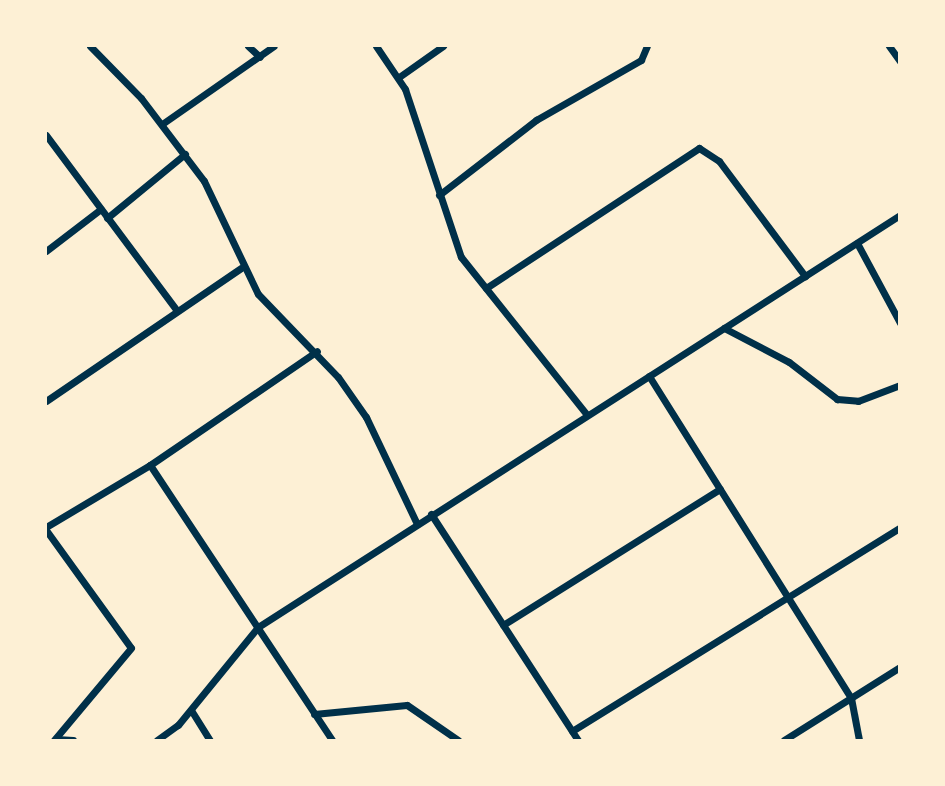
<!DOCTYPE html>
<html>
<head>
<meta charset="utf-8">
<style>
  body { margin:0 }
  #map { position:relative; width:945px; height:786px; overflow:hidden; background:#fdf0d5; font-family:"Asap Condensed",sans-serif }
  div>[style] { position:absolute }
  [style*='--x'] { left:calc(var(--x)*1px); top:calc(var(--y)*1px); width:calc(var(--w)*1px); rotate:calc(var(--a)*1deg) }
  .minor>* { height:7px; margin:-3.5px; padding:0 3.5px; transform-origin:3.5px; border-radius:3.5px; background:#003049 }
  span { translate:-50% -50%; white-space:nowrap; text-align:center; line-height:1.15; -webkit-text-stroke:5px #fdf0d5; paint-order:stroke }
  .frame { position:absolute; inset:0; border:47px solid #fdf0d5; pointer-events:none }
</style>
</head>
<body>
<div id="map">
  <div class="minor">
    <i style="--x:90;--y:46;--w:73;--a:45.6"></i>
    <i style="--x:141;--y:98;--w:104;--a:52.8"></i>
    <i style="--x:204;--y:181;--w:125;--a:64.5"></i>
    <i style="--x:258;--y:294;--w:115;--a:46.1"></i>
    <i style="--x:338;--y:377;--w:49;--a:55"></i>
    <i style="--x:366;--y:417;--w:119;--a:64.5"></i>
    <i style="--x:248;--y:46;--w:16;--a:43"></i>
    <i style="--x:376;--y:46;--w:52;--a:56"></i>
    <i style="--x:405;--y:89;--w:177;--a:71.6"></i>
    <i style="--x:461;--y:257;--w:202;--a:51.4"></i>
    <i style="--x:889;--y:46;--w:19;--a:54"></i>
    <i style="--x:399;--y:77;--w:54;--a:-35.2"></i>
    <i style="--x:162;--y:124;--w:136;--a:-34.9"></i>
    <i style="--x:46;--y:135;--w:216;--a:53.3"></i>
    <i style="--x:439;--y:195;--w:123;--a:-37.7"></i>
    <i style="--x:536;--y:120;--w:121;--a:-29.7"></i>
    <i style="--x:641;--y:60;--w:15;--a:-67"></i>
    <i style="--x:107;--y:218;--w:101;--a:-39.4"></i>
    <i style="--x:857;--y:243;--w:91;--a:61.7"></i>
    <i style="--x:46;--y:251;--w:69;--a:-37.4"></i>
    <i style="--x:486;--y:288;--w:255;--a:-33.3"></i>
    <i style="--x:699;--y:148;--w:24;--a:33"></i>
    <i style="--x:719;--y:161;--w:144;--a:53.2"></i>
    <i style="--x:724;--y:328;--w:73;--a:27.6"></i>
    <i style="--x:789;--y:362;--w:61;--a:37.6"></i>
    <i style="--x:837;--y:399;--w:21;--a:5"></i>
    <i style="--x:858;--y:401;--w:45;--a:-20.9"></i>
    <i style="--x:649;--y:376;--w:380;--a:57.9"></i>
    <i style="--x:851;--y:698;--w:43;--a:79.2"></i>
    <i style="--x:46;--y:401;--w:236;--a:-34.3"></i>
    <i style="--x:150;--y:465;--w:330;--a:56.5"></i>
    <i style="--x:431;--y:514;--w:270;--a:57"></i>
    <i style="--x:46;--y:527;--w:121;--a:-30.8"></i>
    <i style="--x:150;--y:465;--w:202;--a:-34.3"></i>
    <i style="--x:46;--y:530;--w:145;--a:54.2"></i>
    <i style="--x:131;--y:648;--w:120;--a:129.9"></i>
    <i style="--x:503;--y:625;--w:256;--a:-32.1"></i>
    <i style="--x:191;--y:710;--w:36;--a:58"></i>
    <i style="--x:314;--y:714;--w:93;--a:-5.5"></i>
    <i style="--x:407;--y:705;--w:62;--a:34.5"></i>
    <i style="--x:572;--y:731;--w:386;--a:-31.8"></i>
    <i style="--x:56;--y:739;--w:17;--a:3"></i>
    <i style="--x:157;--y:740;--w:26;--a:-36"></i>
    <i style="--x:178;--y:725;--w:127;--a:-50.8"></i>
    <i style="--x:258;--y:627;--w:763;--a:-32.69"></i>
    <i style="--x:784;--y:740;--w:137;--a:-32.2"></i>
  </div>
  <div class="frame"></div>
</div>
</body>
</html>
